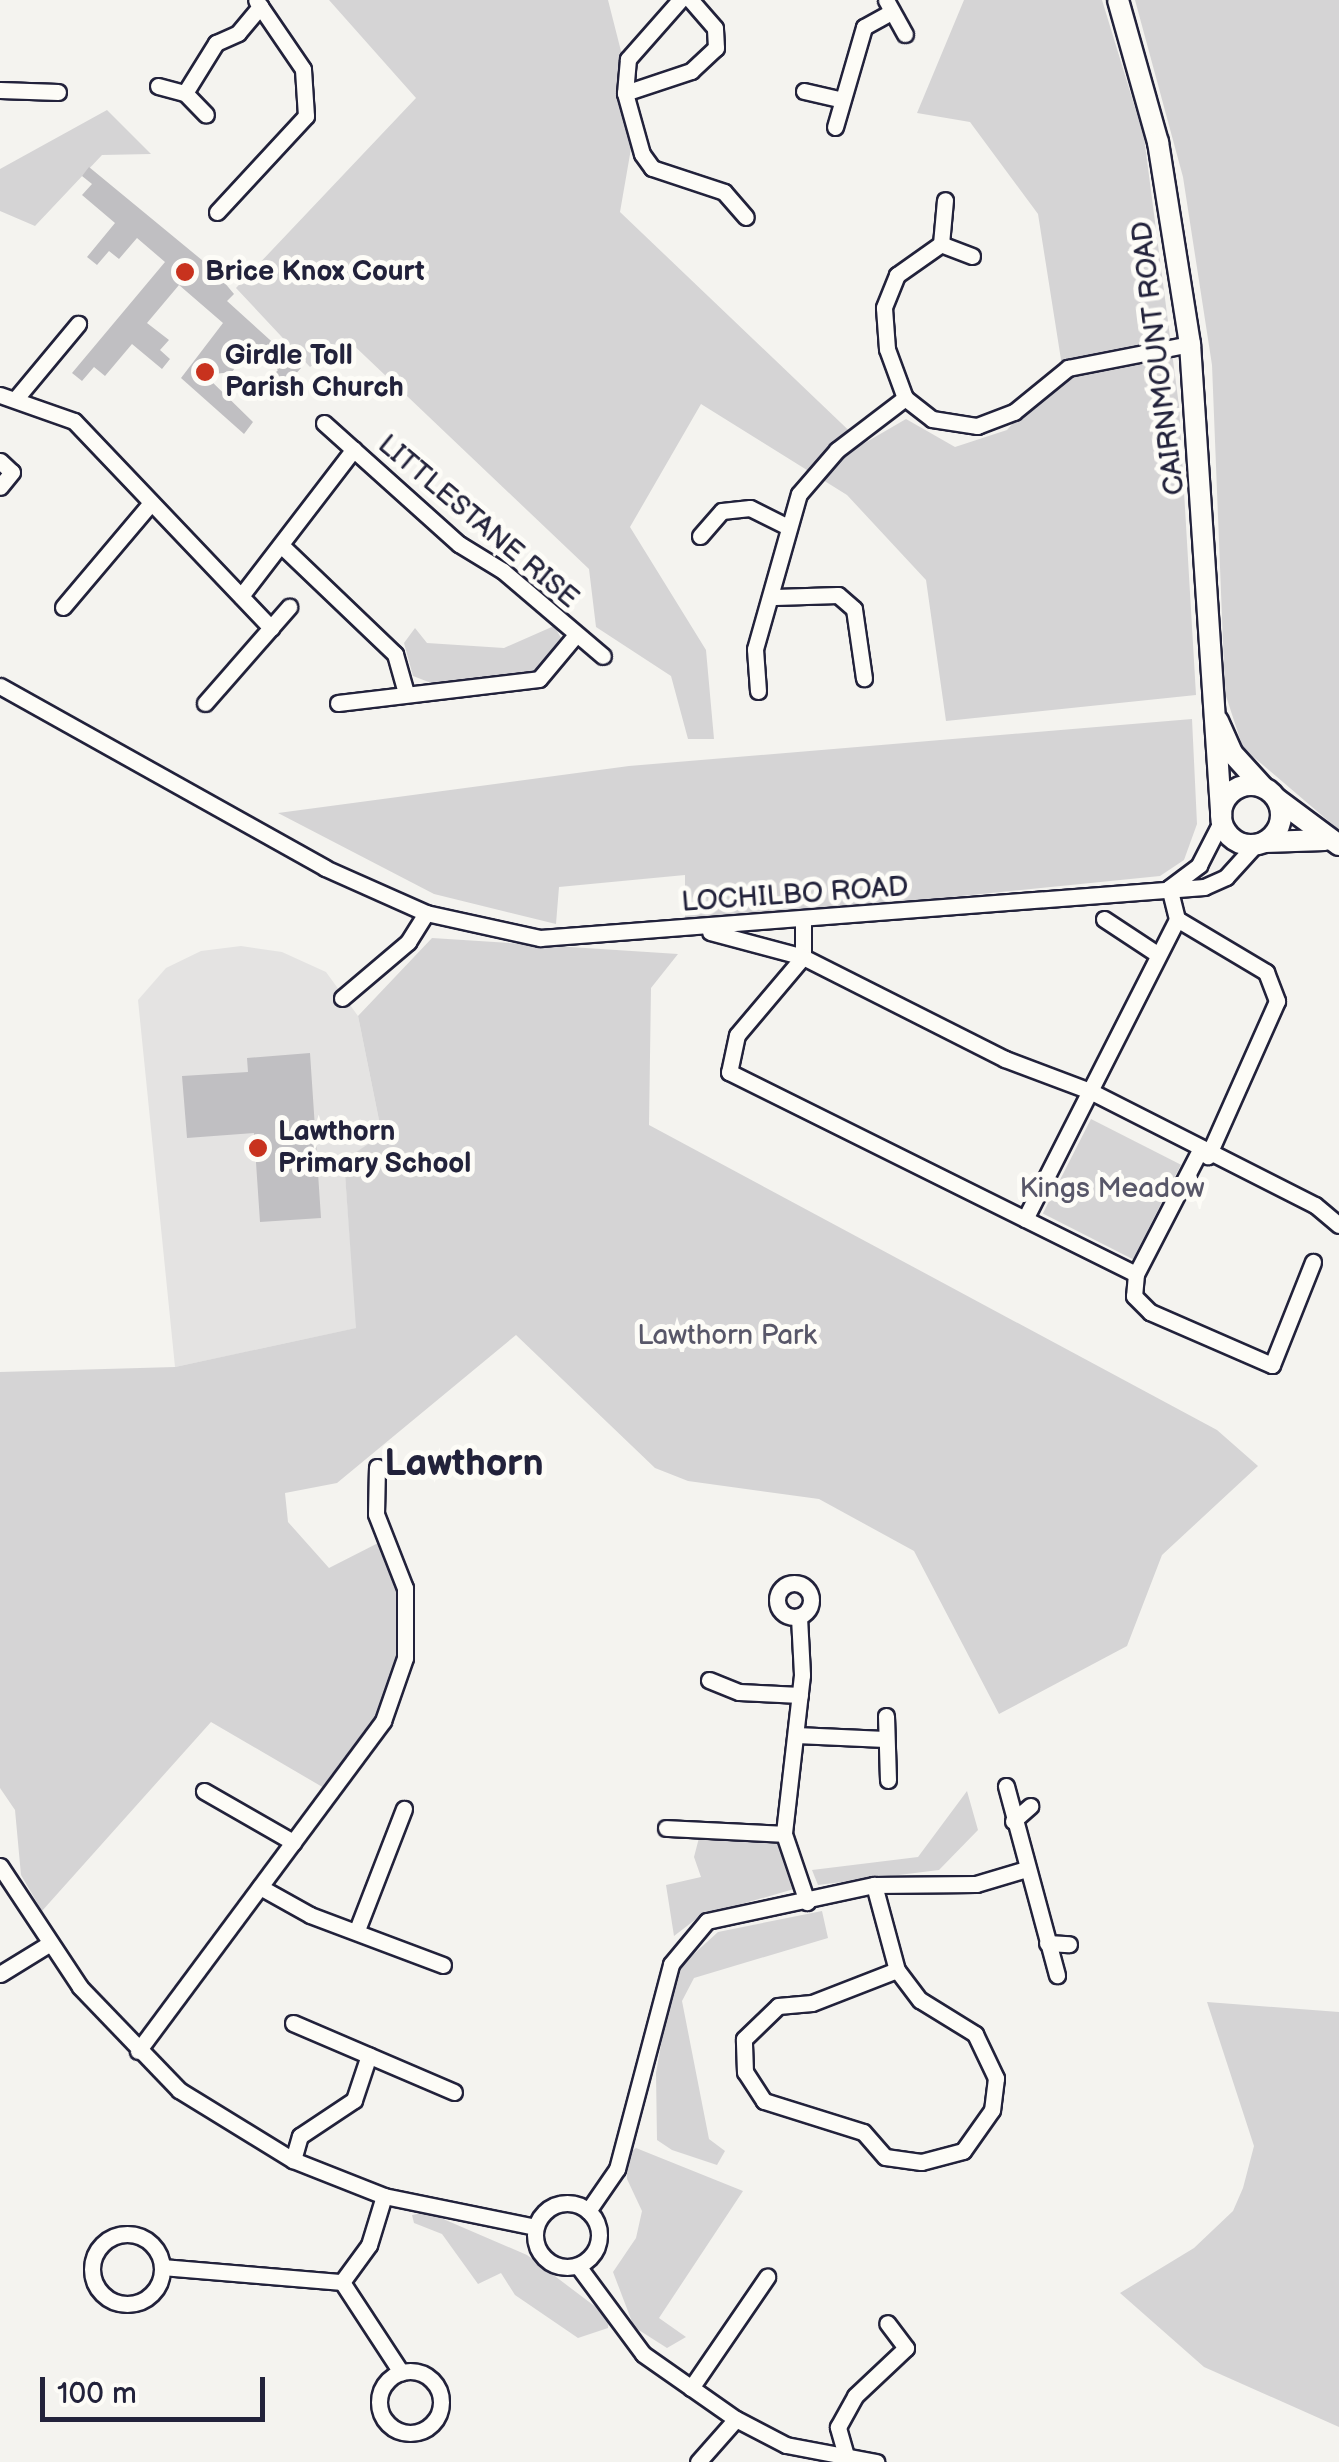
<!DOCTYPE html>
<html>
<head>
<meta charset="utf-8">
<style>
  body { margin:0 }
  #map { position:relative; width:1339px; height:2462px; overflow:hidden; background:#f4f3ef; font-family:"Balsamiq Sans",sans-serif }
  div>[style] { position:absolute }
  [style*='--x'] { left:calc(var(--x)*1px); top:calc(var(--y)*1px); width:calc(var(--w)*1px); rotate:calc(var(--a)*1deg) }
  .built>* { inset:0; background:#e4e3e2 }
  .green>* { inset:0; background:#d5d4d5; transform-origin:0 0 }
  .building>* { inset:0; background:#c0bfc2 }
  .roads { filter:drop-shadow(2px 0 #22223b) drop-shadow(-2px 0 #22223b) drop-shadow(0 2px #22223b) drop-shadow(0 -2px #22223b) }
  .minor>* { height:15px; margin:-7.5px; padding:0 7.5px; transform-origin:7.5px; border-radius:7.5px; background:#fdfcf7 }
  .minor>.ring { margin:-7.5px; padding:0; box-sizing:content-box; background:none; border:15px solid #fdfcf7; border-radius:50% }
  .major>* { height:20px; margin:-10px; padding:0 10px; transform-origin:10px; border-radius:10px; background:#fdfcf7 }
  .major>.ring { margin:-10px; padding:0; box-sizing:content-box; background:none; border:20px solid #fdfcf7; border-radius:50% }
  .dots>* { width:28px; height:28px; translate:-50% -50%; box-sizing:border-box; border:5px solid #fdfcf7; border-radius:50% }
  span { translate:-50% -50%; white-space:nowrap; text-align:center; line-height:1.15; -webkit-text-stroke:10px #fdfcf7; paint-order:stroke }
  .poi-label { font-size:28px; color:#22223b; font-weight:700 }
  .left { translate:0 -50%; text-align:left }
  .street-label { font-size:28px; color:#22223b }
  .park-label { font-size:28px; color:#585769 }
  .district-label { font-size:38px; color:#22223b; font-weight:700 }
  .scale { position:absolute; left:40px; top:2377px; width:225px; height:45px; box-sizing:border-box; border:5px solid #22223b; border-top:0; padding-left:12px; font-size:30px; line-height:35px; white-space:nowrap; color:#22223b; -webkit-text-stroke:8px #fdfcf7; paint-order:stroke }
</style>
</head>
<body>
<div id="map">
  <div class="built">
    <i style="clip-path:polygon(241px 946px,282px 952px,326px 972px,358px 1016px,382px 1135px,344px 1161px,357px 1328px,175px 1367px,138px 1000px,166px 968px,201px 951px)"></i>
  </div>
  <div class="green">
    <i style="clip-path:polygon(329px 0,608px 0,637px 114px,620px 212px,863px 444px,906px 419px,955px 447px,1007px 430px,1062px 366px,1038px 214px,970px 122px,917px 113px,964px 0,1102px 0,1144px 137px,1179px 406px,1196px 695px,946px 721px,926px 580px,847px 495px,701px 404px,630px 527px,706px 650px,714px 739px,688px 739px,671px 676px,596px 627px,589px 569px,346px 338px,310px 367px,236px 288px,416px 98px)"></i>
    <i style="clip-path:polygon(1135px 0,1339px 0,1339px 830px,1243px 748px,1225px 693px,1212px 365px,1183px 177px)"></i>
    <i style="clip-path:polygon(107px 110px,151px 154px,102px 155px,35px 226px,0 211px,0 169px)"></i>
    <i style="clip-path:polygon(554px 626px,563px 641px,542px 673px,439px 686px,413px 676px,404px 643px,415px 628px,427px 643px,504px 648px)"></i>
    <i style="clip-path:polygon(1192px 719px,1197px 824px,1184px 860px,1160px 876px,685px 924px,685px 875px,559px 887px,556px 924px,434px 894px,278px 813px,629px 766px)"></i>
    <i style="clip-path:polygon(432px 938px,678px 954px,651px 988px,649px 1125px,1217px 1430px,1258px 1466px,1162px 1555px,1127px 1646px,999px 1714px,914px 1551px,819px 1499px,688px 1481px,655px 1468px,516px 1335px,337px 1483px,285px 1493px,288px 1522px,329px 1568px,386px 1539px,405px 1588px,405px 1658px,383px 1721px,331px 1792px,211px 1722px,42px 1911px,21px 1875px,15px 1810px,0 1788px,0 1372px,175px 1367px,356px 1328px,344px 1160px,382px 1135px,358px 1016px)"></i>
    <i style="left:1091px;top:1119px;width:101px;height:106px;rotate:27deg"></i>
    <i style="clip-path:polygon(967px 1791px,978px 1830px,939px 1870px,818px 1885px,812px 1870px,918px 1857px)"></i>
    <i style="clip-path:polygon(700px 1834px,778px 1843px,794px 1889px,700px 1916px,674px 1936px,666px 1885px,701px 1877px,694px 1857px)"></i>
    <i style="clip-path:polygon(822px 1911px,828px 1938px,694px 1978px,682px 2001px,709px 2139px,725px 2151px,717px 2165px,672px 2150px,657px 2140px,656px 2073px,674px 1972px,718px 1932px)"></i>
    <i style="clip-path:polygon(1207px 2002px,1339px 2012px,1339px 2427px,1204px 2367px,1120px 2293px,1194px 2248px,1233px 2211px,1243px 2188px,1254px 2146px)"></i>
    <i style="clip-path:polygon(636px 2148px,743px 2191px,659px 2318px,686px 2337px,667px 2348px,634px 2327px,613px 2272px,636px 2238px,642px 2211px,627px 2179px,627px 2154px)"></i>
    <i style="clip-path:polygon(427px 2212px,527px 2255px,609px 2317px,608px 2328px,578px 2338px,515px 2295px,501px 2273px,478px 2284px,442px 2234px,414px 2223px,412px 2215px)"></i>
  </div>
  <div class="building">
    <i style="clip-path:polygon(89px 167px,214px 270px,234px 294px,227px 301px,301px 368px,277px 395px,266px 383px,278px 370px,251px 346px,232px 372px,205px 375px,253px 422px,244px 434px,181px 378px,223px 323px,179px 285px,147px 323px,169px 340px,160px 350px,170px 359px,162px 369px,132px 344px,105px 376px,94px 367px,82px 381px,72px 373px,165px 262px,137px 238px,119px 259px,109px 251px,97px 265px,87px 257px,115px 223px,82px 195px,92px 184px,82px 176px)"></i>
    <i style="clip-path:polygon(310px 1053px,321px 1218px,260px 1222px,254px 1133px,187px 1138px,182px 1076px,248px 1072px,247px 1058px)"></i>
  </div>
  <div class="roads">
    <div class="minor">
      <i style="--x:680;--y:0;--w:79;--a:131.4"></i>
      <i style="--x:628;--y:59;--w:34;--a:95"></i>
      <i style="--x:625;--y:93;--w:63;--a:74.4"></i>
      <i style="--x:642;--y:154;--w:17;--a:54"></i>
      <i style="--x:652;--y:168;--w:76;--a:18.4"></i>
      <i style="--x:724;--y:192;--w:33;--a:49"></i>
      <i style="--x:886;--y:0;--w:39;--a:61"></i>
      <i style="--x:158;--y:86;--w:28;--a:15"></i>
      <i style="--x:185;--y:93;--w:30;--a:46"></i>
      <i style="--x:0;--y:90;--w:58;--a:2"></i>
      <i style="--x:804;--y:91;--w:39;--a:13"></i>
      <i style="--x:185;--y:93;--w:59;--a:-58.2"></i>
      <i style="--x:216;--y:43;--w:24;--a:-24"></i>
      <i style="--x:238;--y:33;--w:35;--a:-50"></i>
      <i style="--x:625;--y:93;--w:70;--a:-18.4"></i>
      <i style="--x:691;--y:71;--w:34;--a:-43"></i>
      <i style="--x:716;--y:48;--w:20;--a:-93"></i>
      <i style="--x:715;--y:28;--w:37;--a:-131"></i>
      <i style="--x:835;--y:127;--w:104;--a:-73.8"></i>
      <i style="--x:864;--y:27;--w:29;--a:-29"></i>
      <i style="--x:217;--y:212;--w:131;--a:-47.2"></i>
      <i style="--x:306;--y:116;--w:47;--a:-93.7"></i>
      <i style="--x:303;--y:69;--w:83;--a:-124.3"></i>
      <i style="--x:941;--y:244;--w:44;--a:-84.8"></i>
      <i style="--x:972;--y:256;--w:33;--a:-159"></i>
      <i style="--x:941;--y:244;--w:54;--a:144.8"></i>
      <i style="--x:897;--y:275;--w:35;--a:112"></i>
      <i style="--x:884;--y:308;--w:41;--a:85.8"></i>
      <i style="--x:887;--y:349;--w:52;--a:69.8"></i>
      <i style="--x:905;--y:398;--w:34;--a:38"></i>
      <i style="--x:932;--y:419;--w:46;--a:8.8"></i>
      <i style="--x:977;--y:426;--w:40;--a:-21"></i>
      <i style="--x:1014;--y:412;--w:70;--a:-39.2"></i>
      <i style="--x:1068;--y:368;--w:124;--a:-11.1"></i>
      <i style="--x:0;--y:395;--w:78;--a:19.4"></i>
      <i style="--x:74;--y:421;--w:286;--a:46.4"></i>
      <i style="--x:18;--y:396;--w:94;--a:-50.2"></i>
      <i style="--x:324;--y:423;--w:181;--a:41.9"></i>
      <i style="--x:459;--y:544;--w:52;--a:31.5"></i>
      <i style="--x:503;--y:571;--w:131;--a:40.4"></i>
      <i style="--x:0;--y:461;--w:16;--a:43"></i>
      <i style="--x:12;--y:472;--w:19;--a:129"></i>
      <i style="--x:700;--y:536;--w:33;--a:-49"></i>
      <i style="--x:722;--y:511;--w:28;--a:-6"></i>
      <i style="--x:750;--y:508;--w:40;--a:26.6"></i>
      <i style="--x:283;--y:547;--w:155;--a:43.7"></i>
      <i style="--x:395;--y:654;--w:41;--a:74.2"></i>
      <i style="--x:241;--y:596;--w:185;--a:-52.5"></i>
      <i style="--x:775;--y:597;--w:63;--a:-1.8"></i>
      <i style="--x:838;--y:595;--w:21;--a:41"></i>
      <i style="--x:854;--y:609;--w:70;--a:81.8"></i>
      <i style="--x:63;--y:607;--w:135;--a:-49.8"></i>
      <i style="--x:0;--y:686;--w:372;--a:29.2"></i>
      <i style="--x:325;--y:868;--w:111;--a:24"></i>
      <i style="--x:426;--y:913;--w:117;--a:12.4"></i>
      <i style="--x:540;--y:938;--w:666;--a:-4.39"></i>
      <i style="--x:1204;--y:887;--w:24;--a:-24"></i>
      <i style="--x:1226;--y:877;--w:43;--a:-47.8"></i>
      <i style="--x:758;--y:691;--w:42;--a:-94.1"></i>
      <i style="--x:755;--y:649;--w:161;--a:-74.2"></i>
      <i style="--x:799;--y:494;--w:58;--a:-49.2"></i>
      <i style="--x:837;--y:450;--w:86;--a:-37.4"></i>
      <i style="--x:205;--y:703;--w:128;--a:-48.8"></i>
      <i style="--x:338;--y:703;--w:202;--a:-6.8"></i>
      <i style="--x:539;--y:679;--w:56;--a:-50.1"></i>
      <i style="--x:1169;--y:888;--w:38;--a:-37"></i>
      <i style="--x:1199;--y:865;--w:51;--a:-62.9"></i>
      <i style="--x:1104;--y:919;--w:64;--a:33.4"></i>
      <i style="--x:1177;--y:919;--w:104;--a:30.8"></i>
      <i style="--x:1266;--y:972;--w:31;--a:69"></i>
      <i style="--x:1277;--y:1001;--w:170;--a:114"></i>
      <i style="--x:803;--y:922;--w:35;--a:90"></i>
      <i style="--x:803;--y:957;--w:226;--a:26.8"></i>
      <i style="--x:1005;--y:1059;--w:91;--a:20.6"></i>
      <i style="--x:1090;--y:1091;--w:252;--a:26.9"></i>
      <i style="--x:1315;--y:1205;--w:31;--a:40"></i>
      <i style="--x:710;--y:932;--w:96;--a:15"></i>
      <i style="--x:803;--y:957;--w:102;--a:130.2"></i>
      <i style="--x:737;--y:1035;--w:38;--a:102"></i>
      <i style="--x:729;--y:1072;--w:454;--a:26.4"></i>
      <i style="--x:342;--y:998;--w:87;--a:-40.3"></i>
      <i style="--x:408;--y:942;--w:34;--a:-58"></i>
      <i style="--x:1199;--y:1152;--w:137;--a:117.3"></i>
      <i style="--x:1136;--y:1274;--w:22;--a:95"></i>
      <i style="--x:1134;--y:1296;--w:23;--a:45"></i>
      <i style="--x:1150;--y:1312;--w:133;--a:23.5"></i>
      <i style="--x:1272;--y:1365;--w:111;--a:-68.3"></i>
      <i style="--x:1025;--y:1219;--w:336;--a:-63.1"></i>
      <i style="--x:1177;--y:919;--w:32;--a:-104"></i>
      <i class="ring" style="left:777px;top:1583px;width:19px;height:19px"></i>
      <i style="--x:799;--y:1617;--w:58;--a:87"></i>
      <i style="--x:802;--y:1675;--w:160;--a:96.5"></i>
      <i style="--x:784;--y:1834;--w:72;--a:71.3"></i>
      <i style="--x:709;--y:1680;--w:32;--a:22"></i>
      <i style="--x:739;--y:1692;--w:61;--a:2.8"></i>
      <i style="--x:886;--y:1716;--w:64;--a:88.2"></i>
      <i style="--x:796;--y:1735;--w:89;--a:2.6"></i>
      <i style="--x:1006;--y:1786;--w:196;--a:74.9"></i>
      <i style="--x:204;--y:1791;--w:103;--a:29.8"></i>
      <i style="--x:1013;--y:1821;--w:23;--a:-41"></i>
      <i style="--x:666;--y:1828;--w:118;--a:2.9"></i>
      <i style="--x:0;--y:1866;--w:145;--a:56.5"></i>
      <i style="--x:80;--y:1987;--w:143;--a:46.1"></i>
      <i style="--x:179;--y:2090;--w:134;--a:31.6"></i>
      <i style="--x:293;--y:2160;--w:98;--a:21.6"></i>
      <i style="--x:384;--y:2196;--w:154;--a:11.6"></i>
      <i style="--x:874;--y:1885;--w:88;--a:74.9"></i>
      <i style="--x:897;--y:1970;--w:38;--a:53"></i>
      <i style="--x:920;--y:2000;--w:65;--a:31.7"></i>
      <i style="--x:975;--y:2034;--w:49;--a:64.5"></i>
      <i style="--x:996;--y:2078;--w:32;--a:97"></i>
      <i style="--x:992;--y:2110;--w:50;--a:125.3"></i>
      <i style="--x:963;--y:2151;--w:43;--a:165.3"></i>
      <i style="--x:921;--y:2162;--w:36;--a:-172"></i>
      <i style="--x:885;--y:2157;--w:33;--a:-131"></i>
      <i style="--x:863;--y:2132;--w:104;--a:-162.6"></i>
      <i style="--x:764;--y:2101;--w:35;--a:-123"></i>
      <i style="--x:745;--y:2072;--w:33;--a:-92"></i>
      <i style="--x:744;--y:2039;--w:47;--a:-44.1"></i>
      <i style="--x:778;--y:2006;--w:34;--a:-5"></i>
      <i style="--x:812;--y:2003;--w:91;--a:-21.2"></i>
      <i style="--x:260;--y:1887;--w:57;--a:29.2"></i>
      <i style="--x:310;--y:1915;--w:142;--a:20.6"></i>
      <i style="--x:357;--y:1930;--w:130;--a:-68.8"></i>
      <i style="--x:1047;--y:1943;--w:22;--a:3"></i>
      <i style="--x:0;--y:1974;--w:57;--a:-31.5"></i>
      <i style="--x:293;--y:2023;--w:175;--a:23.2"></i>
      <i style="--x:138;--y:2051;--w:411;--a:-53.4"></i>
      <i style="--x:383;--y:1721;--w:67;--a:-70.8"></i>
      <i style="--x:405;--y:1658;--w:70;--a:-90"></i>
      <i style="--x:405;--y:1588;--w:79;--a:-111.4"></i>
      <i style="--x:376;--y:1514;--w:47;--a:-88.8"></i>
      <i style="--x:293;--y:2160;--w:25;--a:-74"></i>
      <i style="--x:300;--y:2136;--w:65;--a:-33.7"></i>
      <i style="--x:354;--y:2100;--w:47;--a:-71.6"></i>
      <i class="ring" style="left:535px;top:2203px;width:49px;height:49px"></i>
      <i style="--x:588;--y:2211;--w:51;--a:-55.4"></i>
      <i style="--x:617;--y:2169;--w:212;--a:-75.2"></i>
      <i style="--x:671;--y:1964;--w:56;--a:-50.1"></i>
      <i style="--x:707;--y:1921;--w:171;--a:-12.2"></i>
      <i style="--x:874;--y:1885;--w:102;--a:-0.6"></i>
      <i style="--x:976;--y:1884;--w:49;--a:-16.6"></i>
      <i class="ring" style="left:92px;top:2234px;width:55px;height:55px"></i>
      <i style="--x:578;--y:2266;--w:109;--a:53.5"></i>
      <i style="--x:643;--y:2354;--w:113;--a:35"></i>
      <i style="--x:736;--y:2419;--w:56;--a:27.5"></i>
      <i style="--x:786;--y:2445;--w:92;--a:10.7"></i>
      <i style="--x:162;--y:2267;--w:181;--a:4.8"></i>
      <i style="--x:342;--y:2282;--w:46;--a:-53.9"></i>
      <i style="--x:369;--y:2245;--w:51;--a:-73"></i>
      <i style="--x:342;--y:2282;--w:108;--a:56.8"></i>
      <i class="ring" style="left:379px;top:2371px;width:47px;height:47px"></i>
      <i style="--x:691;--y:2388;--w:135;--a:-55.6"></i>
      <i style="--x:845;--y:2452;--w:26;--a:-106"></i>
      <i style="--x:838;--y:2427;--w:35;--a:-61"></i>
      <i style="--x:855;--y:2396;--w:70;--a:-43.3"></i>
      <i style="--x:906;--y:2348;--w:31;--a:-127"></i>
      <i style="--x:698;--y:2462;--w:57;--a:-48.5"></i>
    </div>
    <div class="major">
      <i style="--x:1118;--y:0;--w:148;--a:74.3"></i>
      <i style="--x:1158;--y:142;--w:205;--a:81"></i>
      <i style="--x:1190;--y:344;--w:473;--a:86.2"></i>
      <i style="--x:1218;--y:721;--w:35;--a:66"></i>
      <i style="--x:1232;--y:753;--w:45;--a:47.7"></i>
      <i class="ring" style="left:1221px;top:785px;width:40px;height:40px"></i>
      <i style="--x:1277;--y:799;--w:77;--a:36.6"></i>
      <i style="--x:1265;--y:842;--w:60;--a:-1.9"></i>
    </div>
  </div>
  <div class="dots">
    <i style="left:185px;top:272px;background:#c8321e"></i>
    <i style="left:205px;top:372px;background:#c8321e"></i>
    <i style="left:258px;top:1148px;background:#c8321e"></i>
  </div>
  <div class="poi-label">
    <span class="left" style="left:205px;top:272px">Brice Knox Court</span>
    <span class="left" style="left:225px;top:372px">Girdle Toll<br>Parish Church</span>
    <span class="left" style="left:278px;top:1148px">Lawthorn<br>Primary School</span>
  </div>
  <div class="street-label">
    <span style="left:1159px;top:358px;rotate:-97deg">CAIRNMOUNT ROAD</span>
    <span style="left:478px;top:522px;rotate:40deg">LITTLESTANE RISE</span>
    <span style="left:795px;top:895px;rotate:-4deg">LOCHILBO ROAD</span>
  </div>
  <div class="park-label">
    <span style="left:1112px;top:1189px">Kings Meadow</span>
    <span style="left:727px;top:1336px">Lawthorn Park</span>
  </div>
  <div class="district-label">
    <span style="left:464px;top:1464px">Lawthorn</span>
  </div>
  <div class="scale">100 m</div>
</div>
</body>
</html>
